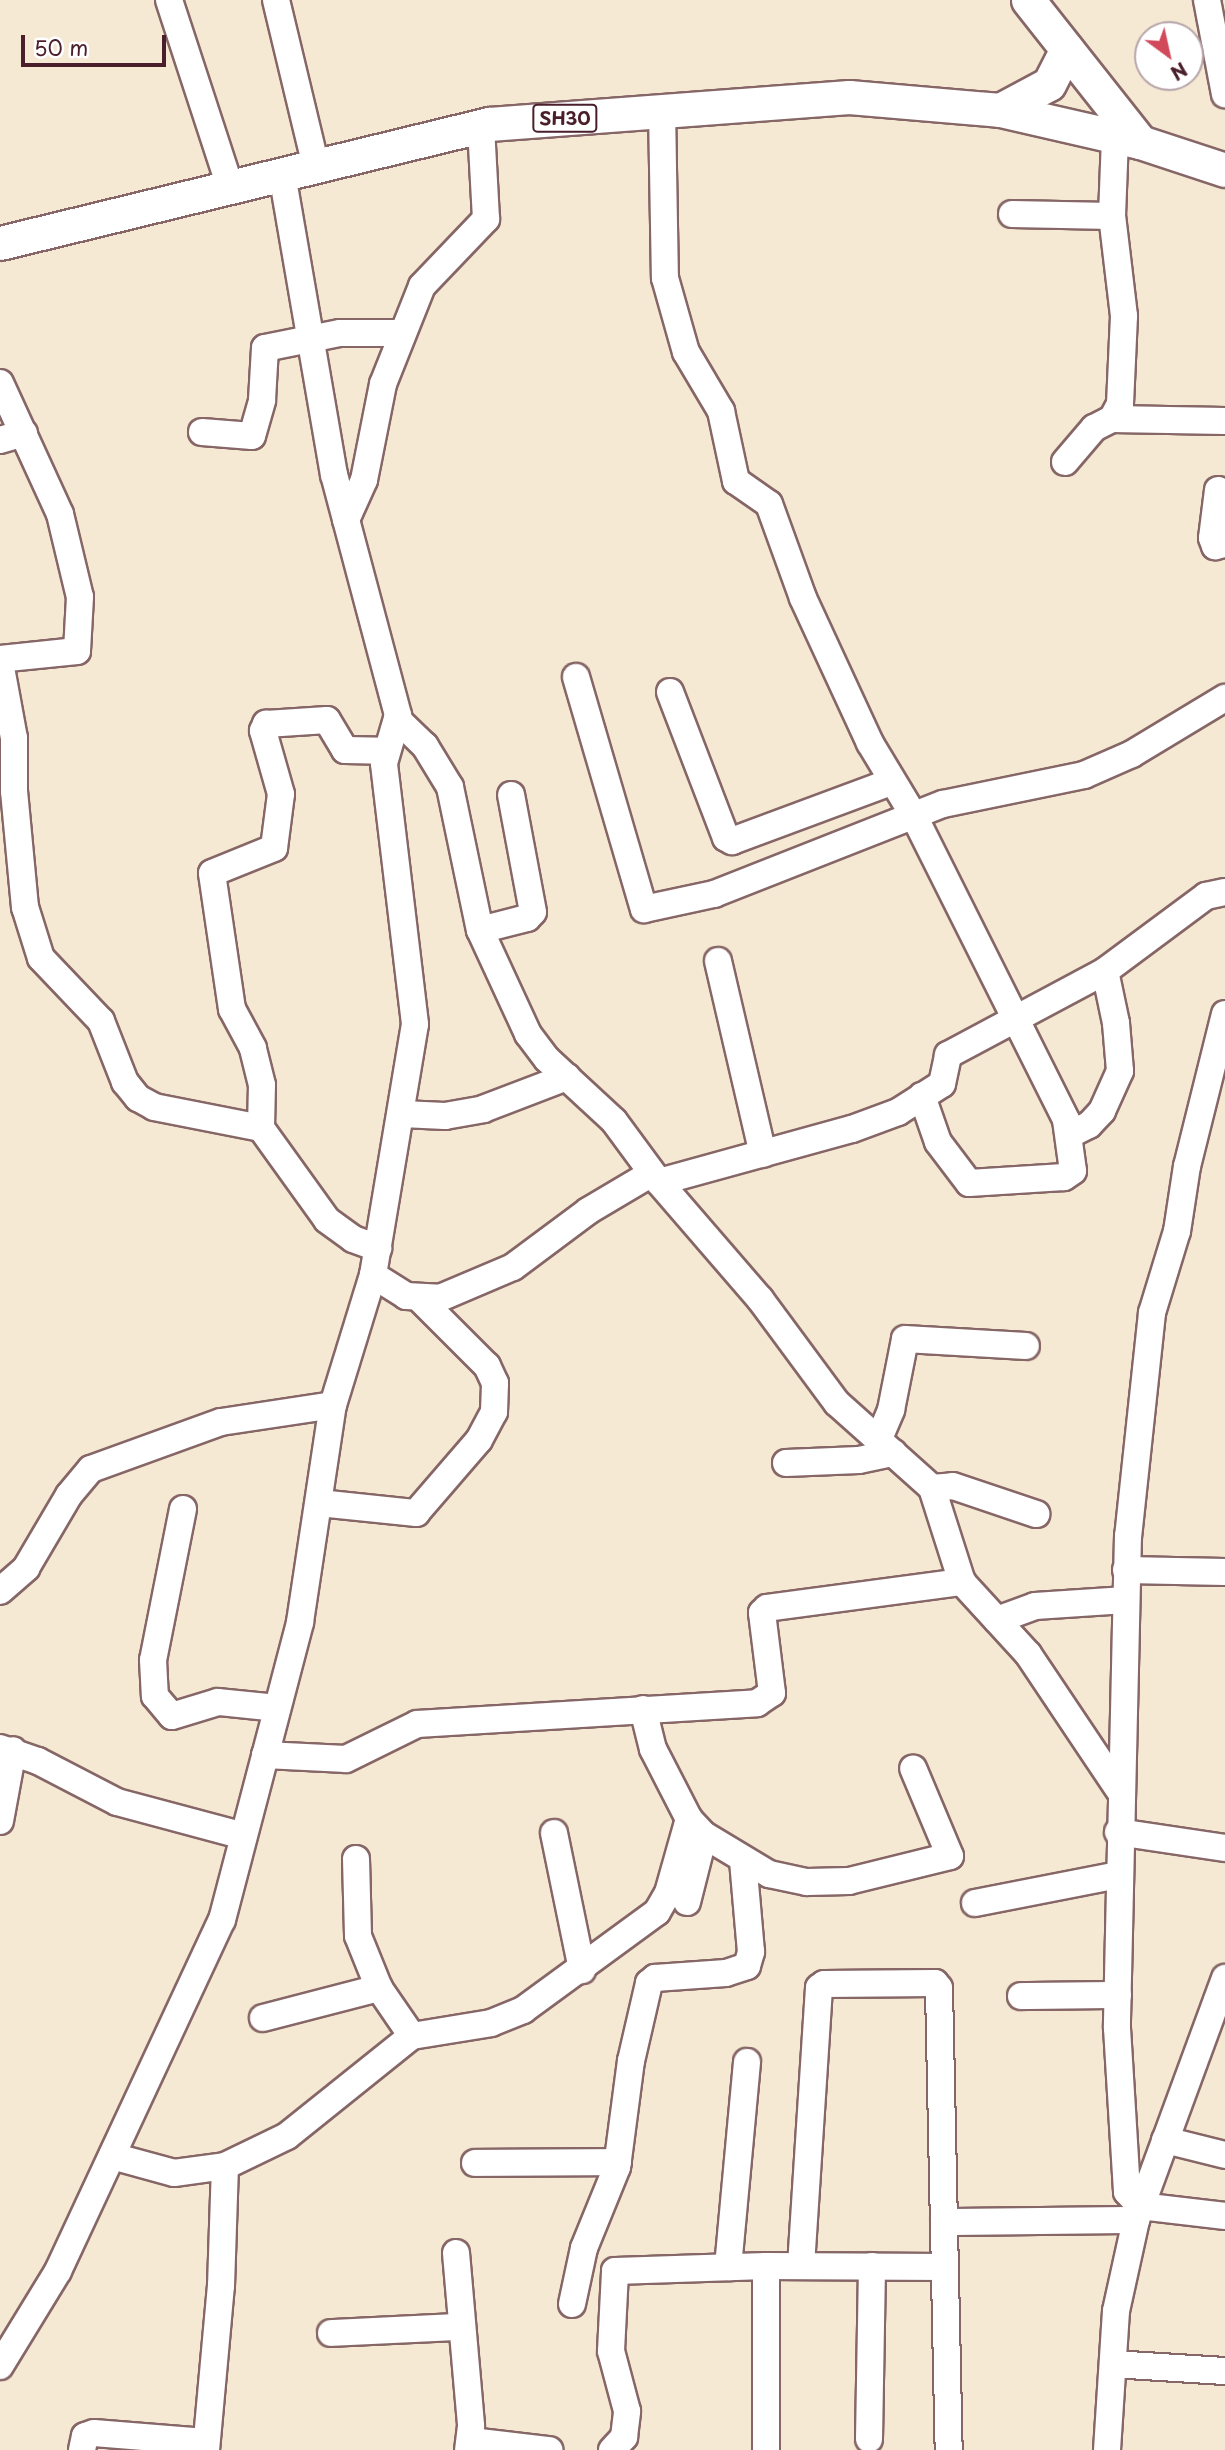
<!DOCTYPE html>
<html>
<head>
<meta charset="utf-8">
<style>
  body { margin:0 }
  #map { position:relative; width:1225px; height:2450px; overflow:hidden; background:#f5e9d3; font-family:"Playpen Sans",sans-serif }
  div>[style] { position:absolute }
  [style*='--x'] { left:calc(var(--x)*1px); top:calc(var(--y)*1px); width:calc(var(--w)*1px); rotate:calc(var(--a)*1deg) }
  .roads { filter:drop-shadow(2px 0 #866666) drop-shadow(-2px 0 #866666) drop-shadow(0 2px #866666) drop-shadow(0 -2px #866666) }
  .minor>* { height:26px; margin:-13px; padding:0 13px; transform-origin:13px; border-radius:13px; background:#fff }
  .major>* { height:33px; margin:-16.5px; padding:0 16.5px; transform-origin:16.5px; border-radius:16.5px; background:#fff }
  span { translate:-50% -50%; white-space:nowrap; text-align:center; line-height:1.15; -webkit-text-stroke:7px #fff; paint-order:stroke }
  .shield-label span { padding:2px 5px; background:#fff; border:2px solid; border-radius:5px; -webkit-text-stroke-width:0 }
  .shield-label { font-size:18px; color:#4a1f2b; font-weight:700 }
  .north { position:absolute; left:1134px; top:21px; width:70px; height:70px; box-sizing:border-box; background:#fff; border:2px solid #b7a5aa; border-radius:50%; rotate:147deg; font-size:19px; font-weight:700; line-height:28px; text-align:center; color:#4a1f2b }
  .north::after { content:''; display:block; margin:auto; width:24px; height:32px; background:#d1495b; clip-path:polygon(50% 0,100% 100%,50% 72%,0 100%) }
  .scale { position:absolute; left:21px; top:35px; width:145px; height:32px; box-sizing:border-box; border:4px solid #4a1f2b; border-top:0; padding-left:9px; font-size:21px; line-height:24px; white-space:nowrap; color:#4a1f2b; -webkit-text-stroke:5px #fff; paint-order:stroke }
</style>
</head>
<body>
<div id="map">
  <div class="roads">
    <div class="minor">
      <i style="--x:169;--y:0;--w:197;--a:71.9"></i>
      <i style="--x:276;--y:0;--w:171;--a:76.5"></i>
      <i style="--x:1207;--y:0;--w:96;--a:79.2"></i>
      <i style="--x:662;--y:110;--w:168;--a:89"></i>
      <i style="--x:665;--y:278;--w:77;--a:74.2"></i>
      <i style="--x:686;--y:352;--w:69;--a:59.3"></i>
      <i style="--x:721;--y:411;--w:72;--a:77.9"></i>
      <i style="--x:736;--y:481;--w:40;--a:34.9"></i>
      <i style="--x:769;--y:504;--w:100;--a:70.1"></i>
      <i style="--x:803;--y:598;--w:160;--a:65.2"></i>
      <i style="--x:870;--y:743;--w:85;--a:58.9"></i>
      <i style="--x:914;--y:816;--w:340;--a:63.4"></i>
      <i style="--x:1066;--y:1120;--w:51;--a:82.2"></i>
      <i style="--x:1073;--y:1171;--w:11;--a:146"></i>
      <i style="--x:1064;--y:1177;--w:95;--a:176.4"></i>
      <i style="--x:969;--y:1183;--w:51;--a:-127.1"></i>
      <i style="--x:938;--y:1142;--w:49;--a:-109.2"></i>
      <i style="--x:1012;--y:214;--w:100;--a:1.1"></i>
      <i style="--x:0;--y:383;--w:144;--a:65.4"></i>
      <i style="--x:60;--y:514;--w:85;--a:76.5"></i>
      <i style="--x:80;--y:597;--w:54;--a:93.2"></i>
      <i style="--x:77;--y:651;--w:77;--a:174.1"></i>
      <i style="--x:1112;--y:419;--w:17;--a:-62"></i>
      <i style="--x:1120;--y:404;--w:88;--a:-87.4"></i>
      <i style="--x:1124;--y:316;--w:101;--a:-96.8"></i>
      <i style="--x:1112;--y:216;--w:78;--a:-87.8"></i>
      <i style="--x:202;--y:432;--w:50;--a:4.6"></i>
      <i style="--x:252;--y:436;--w:37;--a:-74"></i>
      <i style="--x:262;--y:400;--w:52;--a:-86.7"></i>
      <i style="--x:265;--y:348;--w:76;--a:-11.3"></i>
      <i style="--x:340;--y:333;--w:60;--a:0"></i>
      <i style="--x:0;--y:440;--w:25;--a:-16"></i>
      <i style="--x:1065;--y:462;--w:45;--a:-49.5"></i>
      <i style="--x:1094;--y:428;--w:20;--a:-27"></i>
      <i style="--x:1112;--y:419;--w:113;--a:1"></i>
      <i style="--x:1218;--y:490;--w:48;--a:97.1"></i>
      <i style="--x:1212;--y:538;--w:9;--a:69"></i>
      <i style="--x:1215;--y:546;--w:10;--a:-11"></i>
      <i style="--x:346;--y:520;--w:44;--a:-65.8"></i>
      <i style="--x:364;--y:480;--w:98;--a:-78.8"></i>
      <i style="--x:383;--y:384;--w:105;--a:-68.3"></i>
      <i style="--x:422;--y:286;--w:93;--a:-46.3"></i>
      <i style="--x:486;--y:219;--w:93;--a:-93.1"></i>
      <i style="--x:0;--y:662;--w:77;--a:79.6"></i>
      <i style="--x:14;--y:738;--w:53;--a:90"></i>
      <i style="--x:14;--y:791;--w:117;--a:84.6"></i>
      <i style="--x:25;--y:907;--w:53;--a:72.6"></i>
      <i style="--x:41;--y:958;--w:87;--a:46.4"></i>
      <i style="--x:101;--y:1021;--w:66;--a:68.5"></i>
      <i style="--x:125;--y:1082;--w:21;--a:51"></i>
      <i style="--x:138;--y:1098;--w:18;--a:29"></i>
      <i style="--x:154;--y:1107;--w:109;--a:11.1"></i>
      <i style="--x:261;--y:1128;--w:113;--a:54.3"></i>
      <i style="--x:327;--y:1220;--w:32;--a:36"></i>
      <i style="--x:353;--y:1239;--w:27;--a:20"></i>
      <i style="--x:576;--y:677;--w:242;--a:73.7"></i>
      <i style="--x:644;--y:909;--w:72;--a:-12.1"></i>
      <i style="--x:714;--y:894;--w:246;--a:-21.5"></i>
      <i style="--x:943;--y:804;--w:144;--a:-11.6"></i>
      <i style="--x:1084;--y:775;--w:52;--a:-23.6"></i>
      <i style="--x:1132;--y:754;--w:109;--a:-31.1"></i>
      <i style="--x:670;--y:692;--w:156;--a:69"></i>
      <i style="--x:726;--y:838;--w:7;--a:27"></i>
      <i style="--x:732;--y:841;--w:170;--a:-20.4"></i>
      <i style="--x:397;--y:719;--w:39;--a:44"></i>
      <i style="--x:425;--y:746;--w:48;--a:58.6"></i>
      <i style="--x:450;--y:787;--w:146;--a:78.2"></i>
      <i style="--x:480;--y:930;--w:115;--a:65.2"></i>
      <i style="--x:528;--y:1034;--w:31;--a:53"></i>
      <i style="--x:547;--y:1059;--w:91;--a:42.8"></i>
      <i style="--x:614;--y:1121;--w:76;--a:53.6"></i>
      <i style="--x:659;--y:1182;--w:155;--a:49.2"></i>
      <i style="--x:760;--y:1299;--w:129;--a:53.5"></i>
      <i style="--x:837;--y:1403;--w:127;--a:41.8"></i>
      <i style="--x:932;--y:1488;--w:99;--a:72.3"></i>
      <i style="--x:962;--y:1582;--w:98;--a:47.5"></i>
      <i style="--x:1028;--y:1654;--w:164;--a:56.2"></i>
      <i style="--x:480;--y:930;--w:49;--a:-14.3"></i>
      <i style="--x:527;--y:918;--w:8;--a:-45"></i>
      <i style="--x:533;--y:912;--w:119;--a:-100.6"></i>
      <i style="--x:718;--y:961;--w:198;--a:76.9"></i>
      <i style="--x:1225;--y:1014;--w:157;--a:104"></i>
      <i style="--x:1187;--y:1166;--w:66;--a:98.7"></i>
      <i style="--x:1177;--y:1231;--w:86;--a:107"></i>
      <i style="--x:1152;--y:1313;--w:224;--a:96.1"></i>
      <i style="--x:1128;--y:1536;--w:492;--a:91.3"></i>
      <i style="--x:1117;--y:2028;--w:164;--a:86.5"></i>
      <i style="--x:1127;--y:2192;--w:19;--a:47"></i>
      <i style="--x:1140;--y:2206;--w:86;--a:6.7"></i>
      <i style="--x:402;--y:1114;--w:43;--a:2.7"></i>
      <i style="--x:445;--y:1116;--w:39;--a:-10"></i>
      <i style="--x:483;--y:1109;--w:90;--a:-20.9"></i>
      <i style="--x:261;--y:1128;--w:43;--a:-88.7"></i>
      <i style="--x:262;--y:1085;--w:38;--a:-104"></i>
      <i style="--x:253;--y:1048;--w:44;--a:-118.3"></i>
      <i style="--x:232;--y:1009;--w:137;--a:-98.4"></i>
      <i style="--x:212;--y:873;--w:67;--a:-22"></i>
      <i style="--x:274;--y:848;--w:54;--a:-82.6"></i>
      <i style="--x:281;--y:794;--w:66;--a:-105.9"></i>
      <i style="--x:263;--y:731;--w:8;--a:-67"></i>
      <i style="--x:266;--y:724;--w:61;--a:-3.8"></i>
      <i style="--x:327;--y:720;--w:35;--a:59"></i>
      <i style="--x:345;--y:750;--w:39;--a:1"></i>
      <i style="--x:1071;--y:1134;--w:20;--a:-27"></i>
      <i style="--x:1089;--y:1125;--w:19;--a:-47"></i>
      <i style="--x:1102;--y:1111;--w:44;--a:-65.8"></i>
      <i style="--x:1120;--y:1071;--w:48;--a:-94.8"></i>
      <i style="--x:1116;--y:1023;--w:53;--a:-101.9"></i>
      <i style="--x:659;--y:1182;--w:200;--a:-15.4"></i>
      <i style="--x:852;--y:1129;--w:49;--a:-20.3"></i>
      <i style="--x:898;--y:1112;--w:52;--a:-32.5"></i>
      <i style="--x:942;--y:1084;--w:30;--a:-78"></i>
      <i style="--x:948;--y:1055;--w:178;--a:-28.1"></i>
      <i style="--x:1105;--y:971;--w:126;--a:-36.6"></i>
      <i style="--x:1206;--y:896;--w:19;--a:-12"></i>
      <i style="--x:373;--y:1275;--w:39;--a:32"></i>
      <i style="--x:406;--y:1296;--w:34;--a:3"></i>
      <i style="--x:440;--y:1298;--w:79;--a:-23"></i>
      <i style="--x:513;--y:1267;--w:94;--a:-36.7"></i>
      <i style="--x:588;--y:1211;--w:74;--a:-30.7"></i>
      <i style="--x:878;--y:1441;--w:34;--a:-67"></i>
      <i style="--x:891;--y:1410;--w:72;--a:-78.8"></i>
      <i style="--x:905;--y:1339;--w:121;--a:3.3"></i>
      <i style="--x:786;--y:1463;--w:73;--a:-2.4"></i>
      <i style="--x:859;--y:1460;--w:35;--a:-12"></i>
      <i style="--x:932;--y:1488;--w:21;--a:-5"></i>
      <i style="--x:953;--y:1486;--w:88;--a:18.6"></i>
      <i style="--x:319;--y:1503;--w:98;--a:5.9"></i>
      <i style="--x:416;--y:1513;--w:96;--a:-49.2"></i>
      <i style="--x:479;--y:1440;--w:32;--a:-62"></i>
      <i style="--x:494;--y:1412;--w:29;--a:-88"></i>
      <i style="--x:495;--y:1383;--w:19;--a:-115"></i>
      <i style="--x:487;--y:1366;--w:93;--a:-135"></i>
      <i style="--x:183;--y:1509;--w:154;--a:101.2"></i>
      <i style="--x:153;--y:1660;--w:36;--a:87"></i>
      <i style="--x:155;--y:1696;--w:26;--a:50"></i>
      <i style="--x:172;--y:1716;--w:48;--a:-16.9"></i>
      <i style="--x:218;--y:1702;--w:59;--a:5.8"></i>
      <i style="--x:1126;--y:1570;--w:99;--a:1.2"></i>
      <i style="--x:0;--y:1591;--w:35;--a:-41"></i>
      <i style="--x:26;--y:1568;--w:85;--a:-59.5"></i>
      <i style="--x:69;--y:1495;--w:34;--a:-50"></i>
      <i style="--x:91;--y:1469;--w:138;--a:-19.9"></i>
      <i style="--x:221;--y:1422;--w:113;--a:-8.6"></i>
      <i style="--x:997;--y:1620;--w:40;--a:-20.2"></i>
      <i style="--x:1035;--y:1606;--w:91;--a:-3.8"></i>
      <i style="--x:643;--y:1709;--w:41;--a:76"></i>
      <i style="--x:653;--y:1749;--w:79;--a:62.8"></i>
      <i style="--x:689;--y:1819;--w:22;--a:47"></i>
      <i style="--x:704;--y:1835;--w:76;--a:31"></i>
      <i style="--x:769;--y:1874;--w:39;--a:12"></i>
      <i style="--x:807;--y:1882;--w:42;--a:-1.4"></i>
      <i style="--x:849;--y:1881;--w:104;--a:-13.9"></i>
      <i style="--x:950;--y:1856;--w:95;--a:-112.8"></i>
      <i style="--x:0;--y:1748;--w:40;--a:18.9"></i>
      <i style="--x:38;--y:1761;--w:89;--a:27.4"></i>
      <i style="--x:117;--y:1802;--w:131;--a:15"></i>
      <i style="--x:265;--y:1755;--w:81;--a:2.8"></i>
      <i style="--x:346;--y:1759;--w:79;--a:-26.2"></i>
      <i style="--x:417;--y:1724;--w:341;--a:-3.5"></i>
      <i style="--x:757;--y:1703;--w:18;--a:-34"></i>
      <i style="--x:772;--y:1693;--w:81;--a:-97.1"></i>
      <i style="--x:762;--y:1613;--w:7;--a:-45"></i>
      <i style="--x:767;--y:1608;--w:197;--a:-7.6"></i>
      <i style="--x:0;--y:1821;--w:72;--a:-79.6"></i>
      <i style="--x:1118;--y:1832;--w:108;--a:8.5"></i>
      <i style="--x:554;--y:1833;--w:140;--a:78.4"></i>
      <i style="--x:356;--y:1859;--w:77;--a:88.5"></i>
      <i style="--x:358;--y:1936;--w:56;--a:68"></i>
      <i style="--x:379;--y:1988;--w:58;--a:55.5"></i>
      <i style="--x:687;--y:1902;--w:69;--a:-75.8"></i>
      <i style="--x:975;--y:1903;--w:146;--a:-11.1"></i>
      <i style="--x:1021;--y:1996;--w:97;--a:-0.6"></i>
      <i style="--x:263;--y:2018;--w:120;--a:-14.5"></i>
      <i style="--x:1165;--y:2140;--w:62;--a:14"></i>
      <i style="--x:112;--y:2156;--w:64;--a:15.3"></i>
      <i style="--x:174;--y:2173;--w:51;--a:-7.8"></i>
      <i style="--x:225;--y:2166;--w:69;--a:-25.8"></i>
      <i style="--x:287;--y:2136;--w:160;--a:-38.7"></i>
      <i style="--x:412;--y:2036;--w:80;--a:-9.3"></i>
      <i style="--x:491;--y:2023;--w:35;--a:-22"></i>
      <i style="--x:523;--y:2010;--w:166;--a:-36.2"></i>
      <i style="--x:657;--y:1912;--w:22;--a:-60"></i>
      <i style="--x:668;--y:1893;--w:77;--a:-74.2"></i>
      <i style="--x:475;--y:2163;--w:143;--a:-0.4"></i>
      <i style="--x:944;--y:2222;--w:192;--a:-0.6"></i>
      <i style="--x:456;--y:2253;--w:174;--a:85"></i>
      <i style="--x:471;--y:2426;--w:24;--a:97"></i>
      <i style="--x:766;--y:2266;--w:184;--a:90"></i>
      <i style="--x:801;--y:2266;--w:279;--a:-86.3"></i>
      <i style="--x:819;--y:1988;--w:6;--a:-39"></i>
      <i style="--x:824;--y:1984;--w:111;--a:-0.5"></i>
      <i style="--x:935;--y:1983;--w:6;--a:51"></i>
      <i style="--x:939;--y:1988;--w:462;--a:88.8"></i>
      <i style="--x:728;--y:2267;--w:206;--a:-84.7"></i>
      <i style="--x:572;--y:2304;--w:57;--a:-77.9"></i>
      <i style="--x:584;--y:2248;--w:87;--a:-67.8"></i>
      <i style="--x:617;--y:2167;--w:107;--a:-82.5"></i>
      <i style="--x:631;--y:2061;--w:80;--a:-77"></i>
      <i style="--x:649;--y:1983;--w:8;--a:-40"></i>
      <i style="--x:655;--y:1978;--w:71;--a:-4"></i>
      <i style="--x:726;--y:1973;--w:22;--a:-18"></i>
      <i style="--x:747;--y:1966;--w:15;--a:-74"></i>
      <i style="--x:751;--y:1952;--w:91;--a:-95"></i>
      <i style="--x:331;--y:2333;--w:128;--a:-2.7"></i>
      <i style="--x:1113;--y:2364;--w:112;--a:3.6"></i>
      <i style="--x:0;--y:2366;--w:111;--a:-58.6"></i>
      <i style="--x:58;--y:2271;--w:387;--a:-65"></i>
      <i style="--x:222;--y:1920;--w:308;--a:-75.3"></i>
      <i style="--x:300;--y:1622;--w:219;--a:-81.4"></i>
      <i style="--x:333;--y:1405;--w:136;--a:-72.9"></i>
      <i style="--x:373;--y:1275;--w:254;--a:-80.5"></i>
      <i style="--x:415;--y:1024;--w:263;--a:-96.8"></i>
      <i style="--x:384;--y:763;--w:50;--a:-73.7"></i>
      <i style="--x:398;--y:715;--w:248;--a:-104.9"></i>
      <i style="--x:334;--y:475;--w:305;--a:-99.8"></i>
      <i style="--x:869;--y:2439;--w:173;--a:-89"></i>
      <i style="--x:471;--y:2441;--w:79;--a:6.6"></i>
      <i style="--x:82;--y:2450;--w:14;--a:-78"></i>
      <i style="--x:85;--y:2436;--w:9;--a:-18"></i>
      <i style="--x:94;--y:2433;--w:112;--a:4.6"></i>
      <i style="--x:206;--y:2450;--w:165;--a:-84.8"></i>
      <i style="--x:221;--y:2286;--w:120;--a:-88.1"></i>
      <i style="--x:612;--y:2450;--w:18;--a:-47"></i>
      <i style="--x:624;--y:2437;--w:26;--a:-83"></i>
      <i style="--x:627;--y:2411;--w:62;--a:-104.9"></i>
      <i style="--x:611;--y:2351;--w:80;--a:-87.1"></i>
      <i style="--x:615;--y:2271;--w:151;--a:-1.9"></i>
      <i style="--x:766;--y:2266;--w:179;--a:0.3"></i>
      <i style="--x:1107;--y:2450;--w:139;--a:-86.3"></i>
      <i style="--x:1116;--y:2311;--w:93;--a:-77.6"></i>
      <i style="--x:1136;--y:2220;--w:258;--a:-69.8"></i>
    </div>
    <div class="major">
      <i style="--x:1028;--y:0;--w:181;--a:51.7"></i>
      <i style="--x:1140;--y:142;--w:89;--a:18.2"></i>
      <i style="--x:1000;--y:110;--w:55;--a:-28"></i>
      <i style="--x:1049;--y:84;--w:39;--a:-63"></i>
      <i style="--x:0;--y:243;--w:503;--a:-13.68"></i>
      <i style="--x:489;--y:124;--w:361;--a:-4.3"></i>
      <i style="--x:849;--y:97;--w:152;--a:4.9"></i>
      <i style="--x:1000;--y:110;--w:144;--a:12.9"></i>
    </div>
  </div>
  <div class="shield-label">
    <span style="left:565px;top:118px">SH30</span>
  </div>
  <div class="north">N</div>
  <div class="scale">50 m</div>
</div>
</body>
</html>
